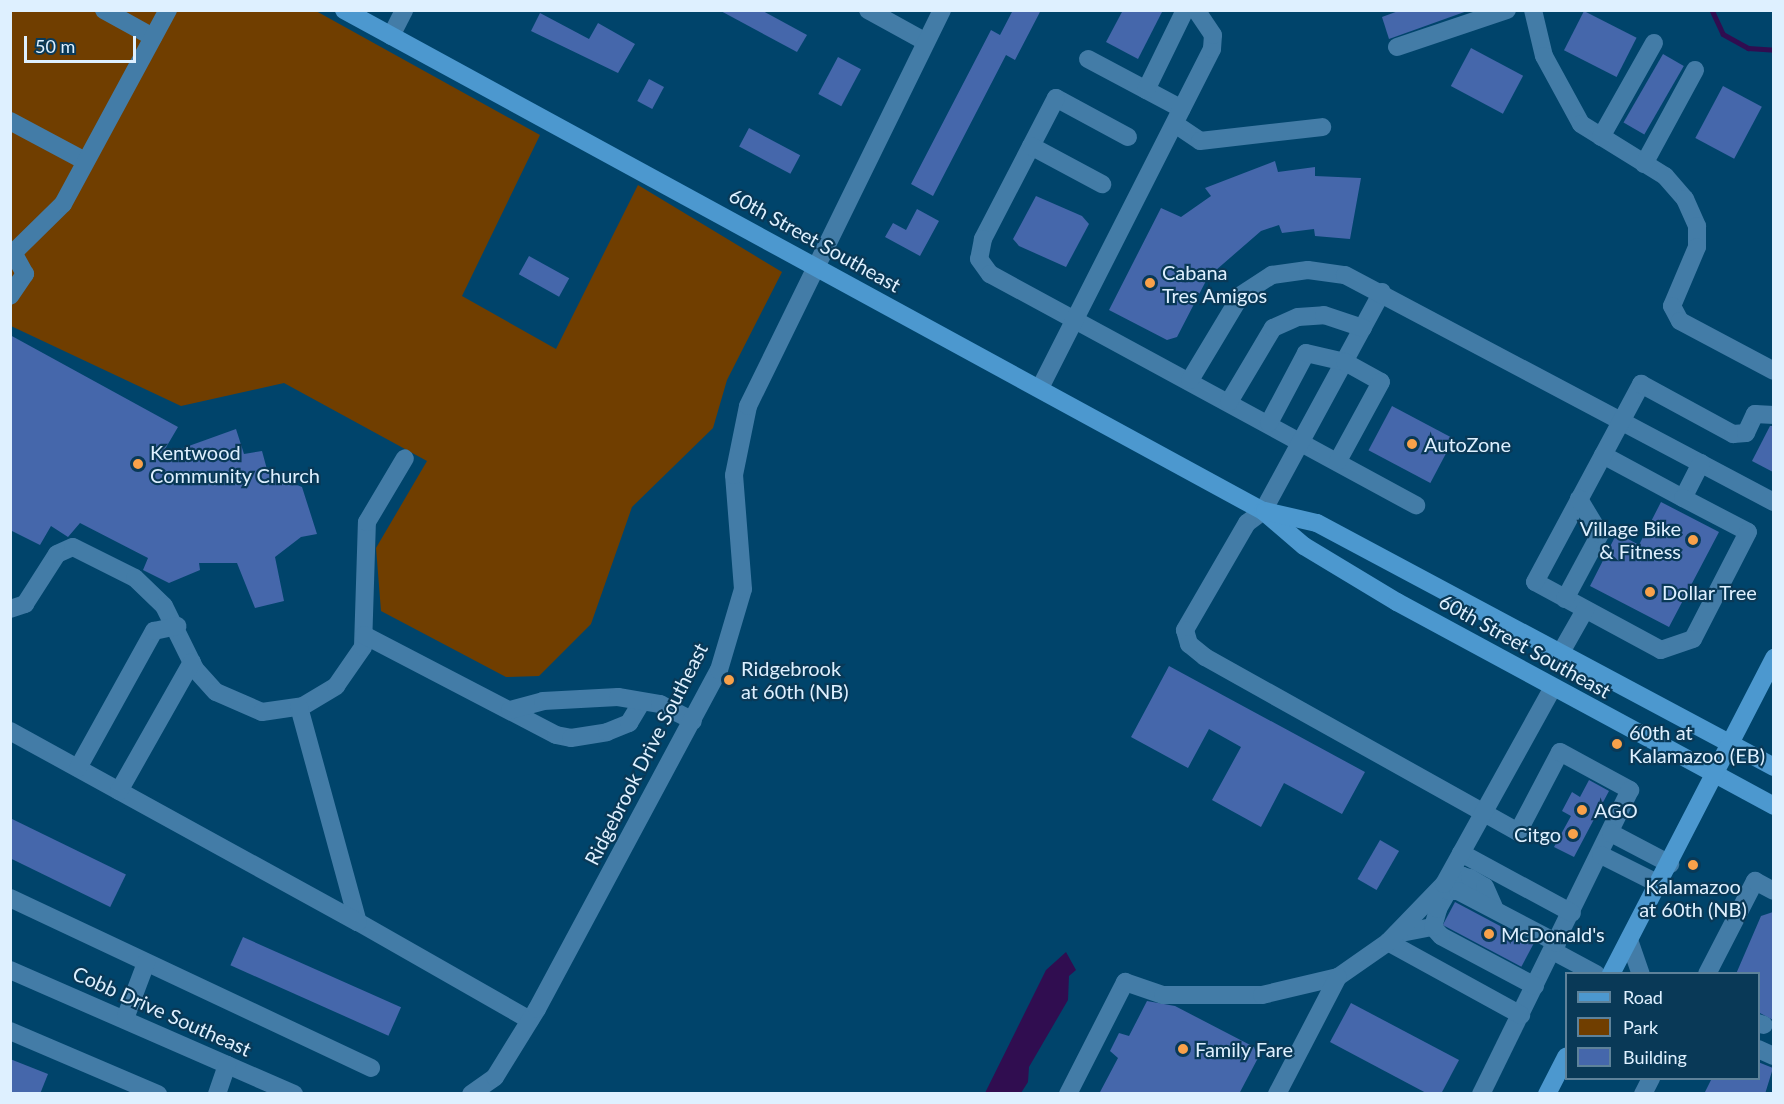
<!DOCTYPE html>
<html>
<head>
<meta charset="utf-8">
<style>
  body { margin:0 }
  #map { position:relative; width:1784px; height:1104px; overflow:hidden; background:#00446b; font-family:Lato,sans-serif }
  div>[style] { position:absolute }
  [style*='--x'] { left:calc(var(--x)*1px); top:calc(var(--y)*1px); width:calc(var(--w)*1px); rotate:calc(var(--a)*1deg) }
  .green>* { inset:0; background:#703e00 }
  .water>* { inset:0; background:#300d50 }
  .stream>* { height:4.5px; margin:-2.25px; padding:0 2.25px; transform-origin:2.25px; border-radius:2.25px; background:#300d50 }
  .building>* { inset:0; background:#4567ab; transform-origin:0 0 }
  .minor>* { height:18px; margin:-9px; padding:0 9px; transform-origin:9px; border-radius:9px; background:#437ca7 }
  .major>* { height:18px; margin:-9px; padding:0 9px; transform-origin:9px; border-radius:9px; background:#4c98cf }
  .dots>* { width:16px; height:16px; translate:-50% -50%; box-sizing:border-box; border:3px solid #093957; border-radius:50% }
  span { translate:-50% -50%; white-space:nowrap; text-align:center; line-height:1.15; -webkit-text-stroke:4.5px #093957; paint-order:stroke }
  .street-label { font-size:20px; color:#def0ff }
  .poi-label { font-size:20px; color:#def0ff }
  .left { translate:0 -50%; text-align:left }
  .right { translate:-100% -50%; text-align:right }
  .frame { position:absolute; inset:0; border:12px solid #def0ff; pointer-events:none }
  .legend { position:absolute; left:1565px; top:972px; width:195px; height:108px; box-sizing:border-box; background:#093957; border:2px solid #5e829a; margin:0; padding:8px 10px; list-style:none; font-size:18px; color:#def0ff }
  .legend li { display:flex; align-items:center; gap:12px; height:30px }
  .legend b { width:30px; border:2px solid #5e829a }
  .scale { position:absolute; left:24px; top:36px; width:112px; height:27px; box-sizing:border-box; border:3px solid #def0ff; border-top:0; padding-left:8px; font-size:18px; line-height:21px; white-space:nowrap; color:#def0ff; -webkit-text-stroke:4px #093957; paint-order:stroke }
</style>
</head>
<body>
<div id="map">
  <div class="green">
    <i style="clip-path:polygon(11px 11px,316px 11px,540px 135px,462px 296px,556px 349px,638px 185px,782px 272px,727px 380px,713px 428px,632px 507px,591px 624px,539px 676px,506px 677px,381px 611px,376px 548px,427px 461px,284px 383px,181px 406px,11px 326px)"></i>
  </div>
  <div class="water">
    <i style="clip-path:polygon(1066px 952px,1076px 970px,1069px 976px,1068px 1000px,1029px 1067px,1028px 1082px,1021px 1093px,985px 1093px,1046px 970px)"></i>
  </div>
  <div class="stream">
    <i style="--x:1712;--y:10;--w:26;--a:65"></i>
    <i style="--x:1723;--y:34;--w:29;--a:29"></i>
    <i style="--x:1748;--y:48;--w:26;--a:4"></i>
  </div>
  <div class="building">
    <i style="clip-path:polygon(719px 10px,761px 10px,807px 35px,797px 52px)"></i>
    <i style="clip-path:polygon(1013px 10px,1041px 10px,1015px 60px,1006px 55px,933px 196px,911px 184px,991px 30px,1000px 35px)"></i>
    <i style="clip-path:polygon(1123px 10px,1163px 10px,1138px 59px,1106px 42px)"></i>
    <i style="clip-path:polygon(1401px 10px,1470px 10px,1389px 39px,1382px 17px)"></i>
    <i style="left:1584px;top:11px;width:59px;height:44px;rotate:27deg"></i>
    <i style="clip-path:polygon(540px 13px,589px 39px,598px 23px,635px 44px,618px 73px,531px 31px)"></i>
    <i style="left:1471px;top:48px;width:59px;height:43px;rotate:28deg"></i>
    <i style="left:1663px;top:54px;width:24px;height:79px;rotate:30deg"></i>
    <i style="left:838px;top:57px;width:26px;height:42px;rotate:28deg"></i>
    <i style="left:649px;top:79px;width:17px;height:25px;rotate:28deg"></i>
    <i style="left:1723px;top:86px;width:44px;height:59px;rotate:28deg"></i>
    <i style="left:749px;top:128px;width:58px;height:21px;rotate:28deg"></i>
    <i style="clip-path:polygon(1275px 161px,1278px 172px,1315px 167px,1315px 176px,1361px 178px,1350px 239px,1315px 236px,1314px 229px,1282px 233px,1279px 225px,1261px 231px,1208px 277px,1177px 337px,1167px 340px,1109px 310px,1161px 208px,1181px 217px,1211px 196px,1205px 188px)"></i>
    <i style="clip-path:polygon(1036px 196px,1082px 216px,1089px 224px,1066px 267px,1019px 246px,1013px 239px)"></i>
    <i style="clip-path:polygon(917px 209px,939px 221px,920px 256px,885px 237px,893px 223px,906px 230px)"></i>
    <i style="left:529px;top:256px;width:46px;height:21px;rotate:29deg"></i>
    <i style="clip-path:polygon(10px 335px,178px 427px,161px 456px,236px 429px,244px 454px,262px 451px,268px 473px,302px 487px,317px 534px,301px 537px,275px 557px,284px 601px,255px 608px,237px 563px,199px 563px,200px 570px,169px 583px,143px 570px,148px 558px,80px 523px,68px 537px,51px 526px,40px 545px,10px 530px)"></i>
    <i style="left:1392px;top:406px;width:70px;height:50px;rotate:28deg"></i>
    <i style="clip-path:polygon(1770px 426px,1773px 426px,1773px 472px,1752px 461px)"></i>
    <i style="clip-path:polygon(1661px 502px,1719px 532px,1669px 627px,1590px 586px,1617px 533px,1639px 545px)"></i>
    <i style="clip-path:polygon(1169px 666px,1365px 772px,1342px 814px,1284px 783px,1261px 827px,1212px 800px,1241px 747px,1209px 729px,1188px 768px,1131px 737px)"></i>
    <i style="clip-path:polygon(1589px 780px,1609px 791px,1574px 857px,1554px 847px,1571px 816px,1562px 811px,1572px 792px,1580px 797px)"></i>
    <i style="left:10px;top:818px;width:129px;height:36px;rotate:26deg"></i>
    <i style="left:1380px;top:840px;width:22px;height:45px;rotate:30deg"></i>
    <i style="left:1455px;top:902px;width:89px;height:26px;rotate:28deg"></i>
    <i style="clip-path:polygon(1773px 912px,1773px 1020px,1758px 1012px,1758px 974px,1736px 974px,1761px 916px)"></i>
    <i style="left:243px;top:937px;width:173px;height:31px;rotate:24deg"></i>
    <i style="clip-path:polygon(1147px 1001px,1175px 1006px,1254px 1047px,1258px 1058px,1239px 1094px,1099px 1094px,1118px 1058px,1110px 1051px,1119px 1033px,1129px 1036px)"></i>
    <i style="clip-path:polygon(1351px 1003px,1459px 1060px,1441px 1094px,1428px 1094px,1330px 1042px)"></i>
    <i style="clip-path:polygon(10px 1059px,48px 1074px,40px 1094px,10px 1094px)"></i>
    <i style="clip-path:polygon(1758px 1062px,1773px 1068px,1765px 1094px,1704px 1094px,1712px 1078px,1758px 1078px)"></i>
  </div>
  <div class="minor">
    <i style="--x:104;--y:10;--w:56;--a:28.9"></i>
    <i style="--x:868;--y:10;--w:66;--a:28.9"></i>
    <i style="--x:1533;--y:10;--w:47;--a:76.6"></i>
    <i style="--x:1544;--y:56;--w:77;--a:61.4"></i>
    <i style="--x:1581;--y:124;--w:99;--a:31.8"></i>
    <i style="--x:1665;--y:176;--w:30;--a:49"></i>
    <i style="--x:1685;--y:199;--w:30;--a:66"></i>
    <i style="--x:1697;--y:226;--w:21;--a:90"></i>
    <i style="--x:1697;--y:247;--w:64;--a:113"></i>
    <i style="--x:1672;--y:306;--w:17;--a:62"></i>
    <i style="--x:1680;--y:321;--w:106;--a:28"></i>
    <i style="--x:391;--y:36;--w:29;--a:-63"></i>
    <i style="--x:1397;--y:47;--w:116;--a:-18.6"></i>
    <i style="--x:1088;--y:59;--w:106;--a:28"></i>
    <i style="--x:1146;--y:90;--w:89;--a:-64"></i>
    <i style="--x:10;--y:121;--w:85;--a:28.1"></i>
    <i style="--x:1175;--y:124;--w:30;--a:34"></i>
    <i style="--x:1200;--y:141;--w:123;--a:-6.5"></i>
    <i style="--x:1128;--y:137;--w:82;--a:-151.6"></i>
    <i style="--x:1056;--y:98;--w:159;--a:117.4"></i>
    <i style="--x:983;--y:239;--w:20;--a:101"></i>
    <i style="--x:979;--y:259;--w:19;--a:54"></i>
    <i style="--x:990;--y:274;--w:485;--a:28.5"></i>
    <i style="--x:1601;--y:137;--w:108;--a:-60.6"></i>
    <i style="--x:1031;--y:146;--w:81;--a:28.2"></i>
    <i style="--x:1644;--y:164;--w:107;--a:-61.5"></i>
    <i style="--x:10;--y:256;--w:74;--a:-44.5"></i>
    <i style="--x:63;--y:204;--w:221;--a:-61.6"></i>
    <i style="--x:1382;--y:292;--w:249;--a:118.5"></i>
    <i style="--x:1263;--y:511;--w:20;--a:143"></i>
    <i style="--x:1247;--y:523;--w:124;--a:120.1"></i>
    <i style="--x:1185;--y:630;--w:15;--a:74"></i>
    <i style="--x:1189;--y:644;--w:21;--a:39"></i>
    <i style="--x:1205;--y:657;--w:359;--a:29.2"></i>
    <i style="--x:1518;--y:832;--w:90;--a:-62.3"></i>
    <i style="--x:1560;--y:752;--w:80;--a:28.5"></i>
    <i style="--x:1630;--y:790;--w:339;--a:116.1"></i>
    <i style="--x:10;--y:296;--w:27;--a:-56"></i>
    <i style="--x:25;--y:274;--w:23;--a:-119"></i>
    <i style="--x:1190;--y:380;--w:99;--a:-59"></i>
    <i style="--x:1241;--y:295;--w:37;--a:-33"></i>
    <i style="--x:1272;--y:275;--w:36;--a:-8"></i>
    <i style="--x:1308;--y:270;--w:37;--a:8"></i>
    <i style="--x:1345;--y:275;--w:485;--a:27.9"></i>
    <i style="--x:1040;--y:388;--w:380;--a:-63.1"></i>
    <i style="--x:1212;--y:49;--w:14;--a:-86"></i>
    <i style="--x:1213;--y:35;--w:30;--a:-124"></i>
    <i style="--x:1229;--y:402;--w:86;--a:-59.3"></i>
    <i style="--x:1273;--y:328;--w:27;--a:-24"></i>
    <i style="--x:1298;--y:317;--w:26;--a:-4"></i>
    <i style="--x:1324;--y:315;--w:41;--a:18.4"></i>
    <i style="--x:1269;--y:423;--w:79;--a:-62.1"></i>
    <i style="--x:1306;--y:353;--w:40;--a:13"></i>
    <i style="--x:1345;--y:362;--w:41;--a:29.1"></i>
    <i style="--x:1381;--y:382;--w:90;--a:118.6"></i>
    <i style="--x:1603;--y:455;--w:91;--a:28.3"></i>
    <i style="--x:1701;--y:463;--w:39;--a:117"></i>
    <i style="--x:1683;--y:498;--w:73;--a:27.6"></i>
    <i style="--x:1748;--y:532;--w:120;--a:117.2"></i>
    <i style="--x:1693;--y:639;--w:34;--a:161"></i>
    <i style="--x:1661;--y:650;--w:143;--a:-151.6"></i>
    <i style="--x:1535;--y:582;--w:225;--a:-61.8"></i>
    <i style="--x:1641;--y:384;--w:105;--a:28.5"></i>
    <i style="--x:1733;--y:434;--w:13;--a:-4"></i>
    <i style="--x:1746;--y:433;--w:21;--a:-65"></i>
    <i style="--x:1755;--y:414;--w:19;--a:3"></i>
    <i style="--x:1565;--y:599;--w:74;--a:-61.7"></i>
    <i style="--x:1600;--y:534;--w:41;--a:-121"></i>
    <i style="--x:10;--y:609;--w:16;--a:-18"></i>
    <i style="--x:25;--y:604;--w:59;--a:-57.4"></i>
    <i style="--x:57;--y:554;--w:17;--a:-24"></i>
    <i style="--x:73;--y:547;--w:69;--a:26.6"></i>
    <i style="--x:135;--y:578;--w:40;--a:44"></i>
    <i style="--x:164;--y:606;--w:70;--a:63.8"></i>
    <i style="--x:195;--y:669;--w:31;--a:48"></i>
    <i style="--x:216;--y:692;--w:50;--a:23.5"></i>
    <i style="--x:262;--y:712;--w:41;--a:-8.3"></i>
    <i style="--x:303;--y:706;--w:39;--a:-31"></i>
    <i style="--x:336;--y:686;--w:47;--a:-55.3"></i>
    <i style="--x:363;--y:647;--w:125;--a:-88.2"></i>
    <i style="--x:367;--y:522;--w:74;--a:-59.3"></i>
    <i style="--x:364;--y:635;--w:216;--a:27.5"></i>
    <i style="--x:556;--y:735;--w:15;--a:11"></i>
    <i style="--x:571;--y:738;--w:36;--a:-9"></i>
    <i style="--x:607;--y:732;--w:24;--a:-22"></i>
    <i style="--x:629;--y:723;--w:23;--a:-59"></i>
    <i style="--x:1560;--y:654;--w:51;--a:-60.4"></i>
    <i style="--x:299;--y:707;--w:223;--a:74.7"></i>
    <i style="--x:358;--y:922;--w:198;--a:29.7"></i>
    <i style="--x:510;--y:710;--w:34;--a:-15"></i>
    <i style="--x:543;--y:701;--w:75;--a:-3.1"></i>
    <i style="--x:618;--y:697;--w:43;--a:9.5"></i>
    <i style="--x:660;--y:704;--w:37;--a:27"></i>
    <i style="--x:10;--y:731;--w:397;--a:28.8"></i>
    <i style="--x:78;--y:768;--w:157;--a:-61"></i>
    <i style="--x:154;--y:631;--w:24;--a:-12"></i>
    <i style="--x:119;--y:791;--w:148;--a:-60.5"></i>
    <i style="--x:1611;--y:833;--w:67;--a:27.7"></i>
    <i style="--x:1461;--y:853;--w:126;--a:28.4"></i>
    <i style="--x:1601;--y:855;--w:65;--a:26.6"></i>
    <i style="--x:1448;--y:891;--w:21;--a:-47"></i>
    <i style="--x:1462;--y:876;--w:8;--a:14"></i>
    <i style="--x:1470;--y:878;--w:17;--a:31"></i>
    <i style="--x:1485;--y:887;--w:22;--a:66"></i>
    <i style="--x:10;--y:898;--w:399;--a:25.2"></i>
    <i style="--x:1396;--y:934;--w:38;--a:-11"></i>
    <i style="--x:1629;--y:940;--w:36;--a:71"></i>
    <i style="--x:1388;--y:942;--w:152;--a:28.8"></i>
    <i style="--x:1553;--y:951;--w:49;--a:28.1"></i>
    <i style="--x:10;--y:970;--w:310;--a:23.6"></i>
    <i style="--x:1707;--y:974;--w:105;--a:-62.7"></i>
    <i style="--x:1755;--y:881;--w:21;--a:28"></i>
    <i style="--x:1535;--y:986;--w:106;--a:-152"></i>
    <i style="--x:1441;--y:936;--w:12;--a:-132"></i>
    <i style="--x:1433;--y:927;--w:19;--a:-74"></i>
    <i style="--x:1438;--y:909;--w:21;--a:-61"></i>
    <i style="--x:1448;--y:891;--w:10;--a:0"></i>
    <i style="--x:1458;--y:891;--w:112;--a:27.7"></i>
    <i style="--x:126;--y:1016;--w:57;--a:-69.3"></i>
    <i style="--x:1758;--y:1023;--w:6;--a:18"></i>
    <i style="--x:10;--y:1031;--w:161;--a:23.1"></i>
    <i style="--x:1758;--y:1049;--w:17;--a:24"></i>
    <i style="--x:217;--y:1094;--w:31;--a:-71"></i>
    <i style="--x:471;--y:1094;--w:29;--a:-35"></i>
    <i style="--x:495;--y:1077;--w:80;--a:-58.3"></i>
    <i style="--x:537;--y:1009;--w:385;--a:-61.8"></i>
    <i style="--x:719;--y:670;--w:84;--a:-73.5"></i>
    <i style="--x:743;--y:589;--w:114;--a:-94.5"></i>
    <i style="--x:734;--y:475;--w:70;--a:-78.5"></i>
    <i style="--x:748;--y:406;--w:441;--a:-63.9"></i>
    <i style="--x:1068;--y:1094;--w:126;--a:-63"></i>
    <i style="--x:1125;--y:982;--w:40;--a:18.9"></i>
    <i style="--x:1163;--y:995;--w:99;--a:0"></i>
    <i style="--x:1262;--y:995;--w:78;--a:-13.3"></i>
    <i style="--x:1338;--y:977;--w:61;--a:-35"></i>
    <i style="--x:1388;--y:942;--w:81;--a:-46"></i>
    <i style="--x:1444;--y:884;--w:225;--a:-61"></i>
    <i style="--x:1277;--y:1094;--w:132;--a:-62.5"></i>
    <i style="--x:1643;--y:1094;--w:18;--a:-63"></i>
  </div>
  <div class="major">
    <i style="--x:344;--y:10;--w:1047;--a:28.6"></i>
    <i style="--x:1263;--y:511;--w:54;--a:40.5"></i>
    <i style="--x:1304;--y:546;--w:109;--a:31.1"></i>
    <i style="--x:1397;--y:602;--w:429;--a:28.4"></i>
    <i style="--x:1265;--y:511;--w:53;--a:13"></i>
    <i style="--x:1317;--y:523;--w:518;--a:28.1"></i>
    <i style="--x:1611;--y:974;--w:356;--a:-62.7"></i>
    <i style="--x:1547;--y:1094;--w:42;--a:-62.8"></i>
  </div>
  <div class="dots">
    <i style="left:1150px;top:283px;background:#f8a14a"></i>
    <i style="left:1412px;top:444px;background:#f8a14a"></i>
    <i style="left:138px;top:464px;background:#f8a14a"></i>
    <i style="left:1693px;top:540px;background:#f8a14a"></i>
    <i style="left:1650px;top:592px;background:#f8a14a"></i>
    <i style="left:729px;top:680px;background:#f8a14a"></i>
    <i style="left:1617px;top:744px;background:#f8a14a"></i>
    <i style="left:1582px;top:810px;background:#f8a14a"></i>
    <i style="left:1573px;top:834px;background:#f8a14a"></i>
    <i style="left:1693px;top:865px;background:#f8a14a"></i>
    <i style="left:1489px;top:934px;background:#f8a14a"></i>
    <i style="left:1183px;top:1049px;background:#f8a14a"></i>
  </div>
  <div class="street-label">
    <span style="left:815px;top:240px;rotate:29deg">60th Street Southeast</span>
    <span style="left:1525px;top:646px;rotate:29deg">60th Street Southeast</span>
    <span style="left:646px;top:754px;rotate:-63deg">Ridgebrook Drive Southeast</span>
    <span style="left:162px;top:1011px;rotate:24deg">Cobb Drive Southeast</span>
  </div>
  <div class="poi-label">
    <span class="left" style="left:1162px;top:284px">Cabana<br>Tres Amigos</span>
    <span class="left" style="left:1424px;top:444px">AutoZone</span>
    <span class="left" style="left:150px;top:464px">Kentwood<br>Community Church</span>
    <span class="right" style="left:1681px;top:540px">Village Bike<br>&amp; Fitness</span>
    <span class="left" style="left:1662px;top:592px">Dollar Tree</span>
    <span class="left" style="left:741px;top:680px">Ridgebrook<br>at 60th (NB)</span>
    <span class="left" style="left:1629px;top:744px">60th at<br>Kalamazoo (EB)</span>
    <span class="left" style="left:1594px;top:810px">AGO</span>
    <span class="right" style="left:1561px;top:834px">Citgo</span>
    <span style="left:1693px;top:898px">Kalamazoo<br>at 60th (NB)</span>
    <span class="left" style="left:1501px;top:934px">McDonald's</span>
    <span class="left" style="left:1195px;top:1049px">Family Fare</span>
  </div>
  <div class="frame"></div>
  <ul class="legend">
  <li><b style="height:8px;background:#4c98cf"></b>Road</li>
  <li><b style="height:16px;background:#703e00"></b>Park</li>
  <li><b style="height:16px;background:#4567ab"></b>Building</li>
  </ul>
  <div class="scale">50 m</div>
</div>
</body>
</html>
